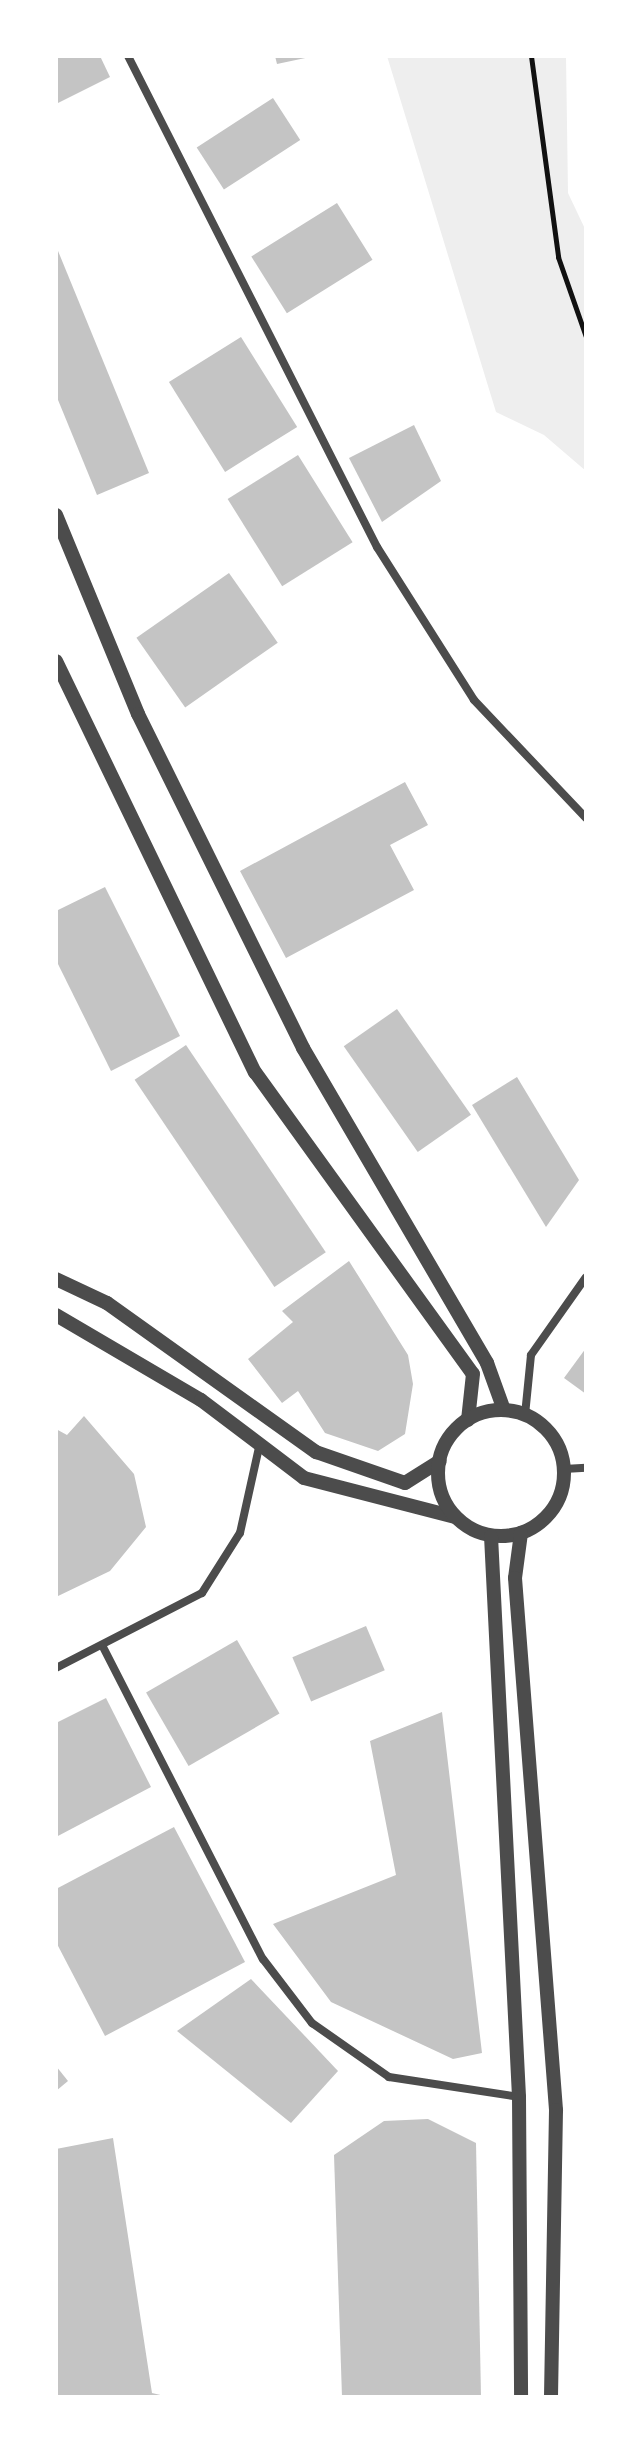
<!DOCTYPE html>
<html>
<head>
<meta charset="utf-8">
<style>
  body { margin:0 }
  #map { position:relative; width:642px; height:2453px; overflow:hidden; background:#fff; font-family:"PT Sans",sans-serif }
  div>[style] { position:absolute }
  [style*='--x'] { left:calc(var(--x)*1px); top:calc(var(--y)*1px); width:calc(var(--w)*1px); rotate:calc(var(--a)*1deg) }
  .green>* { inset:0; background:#eee }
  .building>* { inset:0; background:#c4c4c4; transform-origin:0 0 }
  .path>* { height:5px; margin:-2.5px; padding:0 2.5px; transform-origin:2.5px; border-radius:2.5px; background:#111 }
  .minor>* { height:8px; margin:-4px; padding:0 4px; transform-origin:4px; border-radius:4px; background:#4c4c4c }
  .tertiary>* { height:14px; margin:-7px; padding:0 7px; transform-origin:7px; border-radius:7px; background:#4c4c4c }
  .tertiary>.ring { margin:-7px; padding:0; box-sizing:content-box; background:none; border:14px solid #4c4c4c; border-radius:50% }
  span { translate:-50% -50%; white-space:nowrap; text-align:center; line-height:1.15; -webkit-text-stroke:8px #fff; paint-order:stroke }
  .frame { position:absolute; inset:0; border:58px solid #fff; pointer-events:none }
</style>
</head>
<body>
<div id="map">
  <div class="green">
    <i style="clip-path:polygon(387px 56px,566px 56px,568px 193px,586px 231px,586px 471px,544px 435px,496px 412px)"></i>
  </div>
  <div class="building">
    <i style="clip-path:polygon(56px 56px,100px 56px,110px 77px,56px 104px)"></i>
    <i style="clip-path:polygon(275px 56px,310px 56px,310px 57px,277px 64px)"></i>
    <i style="left:273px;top:98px;width:50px;height:91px;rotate:57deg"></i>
    <i style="left:337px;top:203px;width:67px;height:101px;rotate:58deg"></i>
    <i style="clip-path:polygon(56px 246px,149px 473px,97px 495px,56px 395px)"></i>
    <i style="left:241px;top:337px;width:106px;height:85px;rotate:58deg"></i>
    <i style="clip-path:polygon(414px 425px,441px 481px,382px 522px,349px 458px)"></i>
    <i style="left:298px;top:455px;width:103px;height:83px;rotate:58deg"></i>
    <i style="left:229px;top:573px;width:85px;height:113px;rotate:55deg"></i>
    <i style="clip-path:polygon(405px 782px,428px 825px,390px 845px,414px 890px,286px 958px,240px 871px)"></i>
    <i style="clip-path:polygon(105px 887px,180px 1036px,111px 1071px,56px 960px,56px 911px)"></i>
    <i style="left:397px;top:1009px;width:129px;height:65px;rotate:55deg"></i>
    <i style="left:186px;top:1045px;width:250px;height:62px;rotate:56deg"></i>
    <i style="clip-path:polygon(517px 1077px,579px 1180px,546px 1227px,472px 1105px)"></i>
    <i style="clip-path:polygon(349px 1261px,408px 1355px,413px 1384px,405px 1434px,378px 1451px,325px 1433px,298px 1391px,282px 1403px,248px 1359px,293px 1322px,282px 1311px)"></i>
    <i style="clip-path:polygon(586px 1348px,586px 1394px,564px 1378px)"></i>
    <i style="clip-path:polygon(84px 1416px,134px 1474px,146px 1527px,110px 1571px,56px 1597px,56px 1429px,67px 1435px)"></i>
    <i style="left:366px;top:1626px;width:48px;height:80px;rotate:67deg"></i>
    <i style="left:237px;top:1640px;width:85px;height:105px;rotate:60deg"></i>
    <i style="clip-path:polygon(106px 1698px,151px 1787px,56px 1837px,56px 1723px)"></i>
    <i style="clip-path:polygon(442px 1712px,482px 2053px,453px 2059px,331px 2002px,273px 1924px,396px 1875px,370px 1741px)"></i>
    <i style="clip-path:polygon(174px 1827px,245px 1962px,105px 2036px,56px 1942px,56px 1889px)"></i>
    <i style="clip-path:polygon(251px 1979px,338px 2071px,291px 2123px,177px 2031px)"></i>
    <i style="clip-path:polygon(56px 2066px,68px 2081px,56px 2091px)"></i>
    <i style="clip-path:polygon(428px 2119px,476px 2143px,481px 2397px,342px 2397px,334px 2155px,384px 2121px)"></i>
    <i style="clip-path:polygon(113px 2138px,152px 2393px,169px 2397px,56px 2397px,56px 2149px)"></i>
  </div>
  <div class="path">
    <i style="--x:531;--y:56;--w:203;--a:82.3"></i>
    <i style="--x:558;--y:257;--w:85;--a:70.7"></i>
  </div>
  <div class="minor">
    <i style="--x:128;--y:56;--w:551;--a:63.11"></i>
    <i style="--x:377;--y:547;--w:181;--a:57.6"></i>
    <i style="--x:474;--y:700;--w:163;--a:46.5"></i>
    <i style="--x:525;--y:1415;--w:60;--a:-84.3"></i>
    <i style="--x:531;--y:1355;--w:95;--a:-54.8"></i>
    <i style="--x:564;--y:1469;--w:22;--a:-3"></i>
    <i style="--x:102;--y:1645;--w:353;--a:62.9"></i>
    <i style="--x:263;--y:1959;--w:81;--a:52.6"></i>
    <i style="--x:312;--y:2023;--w:94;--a:35"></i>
    <i style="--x:389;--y:2077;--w:132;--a:8.7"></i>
    <i style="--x:56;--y:1668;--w:164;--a:-27.2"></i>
    <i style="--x:202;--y:1593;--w:71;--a:-57.7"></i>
    <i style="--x:240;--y:1533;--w:88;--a:-77.5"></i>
  </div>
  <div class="tertiary">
    <i style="--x:56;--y:515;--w:215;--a:67.6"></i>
    <i style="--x:138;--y:714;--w:373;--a:63.7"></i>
    <i style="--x:303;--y:1048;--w:365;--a:59.7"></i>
    <i style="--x:487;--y:1363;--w:50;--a:70.1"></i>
    <i style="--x:56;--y:661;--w:457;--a:64.2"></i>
    <i style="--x:255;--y:1072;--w:372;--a:54.2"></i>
    <i style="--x:473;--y:1374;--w:46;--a:96.2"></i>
    <i style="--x:56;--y:1279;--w:56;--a:25.2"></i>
    <i style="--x:107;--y:1303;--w:257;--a:35.5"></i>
    <i style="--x:316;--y:1452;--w:94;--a:19.2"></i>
    <i style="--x:405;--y:1483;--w:41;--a:-32.2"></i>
    <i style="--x:56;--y:1315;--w:168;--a:30.4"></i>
    <i style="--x:201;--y:1400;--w:129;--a:37.1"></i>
    <i style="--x:304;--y:1478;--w:156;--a:14.5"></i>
    <i class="ring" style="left:438px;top:1410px;width:112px;height:112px"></i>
    <i style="--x:521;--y:1533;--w:45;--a:97.6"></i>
    <i style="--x:515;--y:1578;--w:534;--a:85.59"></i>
    <i style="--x:556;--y:2110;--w:287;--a:91"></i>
    <i style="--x:491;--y:1536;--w:562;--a:87.14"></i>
    <i style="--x:519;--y:2097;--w:300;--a:89.6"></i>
  </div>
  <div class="frame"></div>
</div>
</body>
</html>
